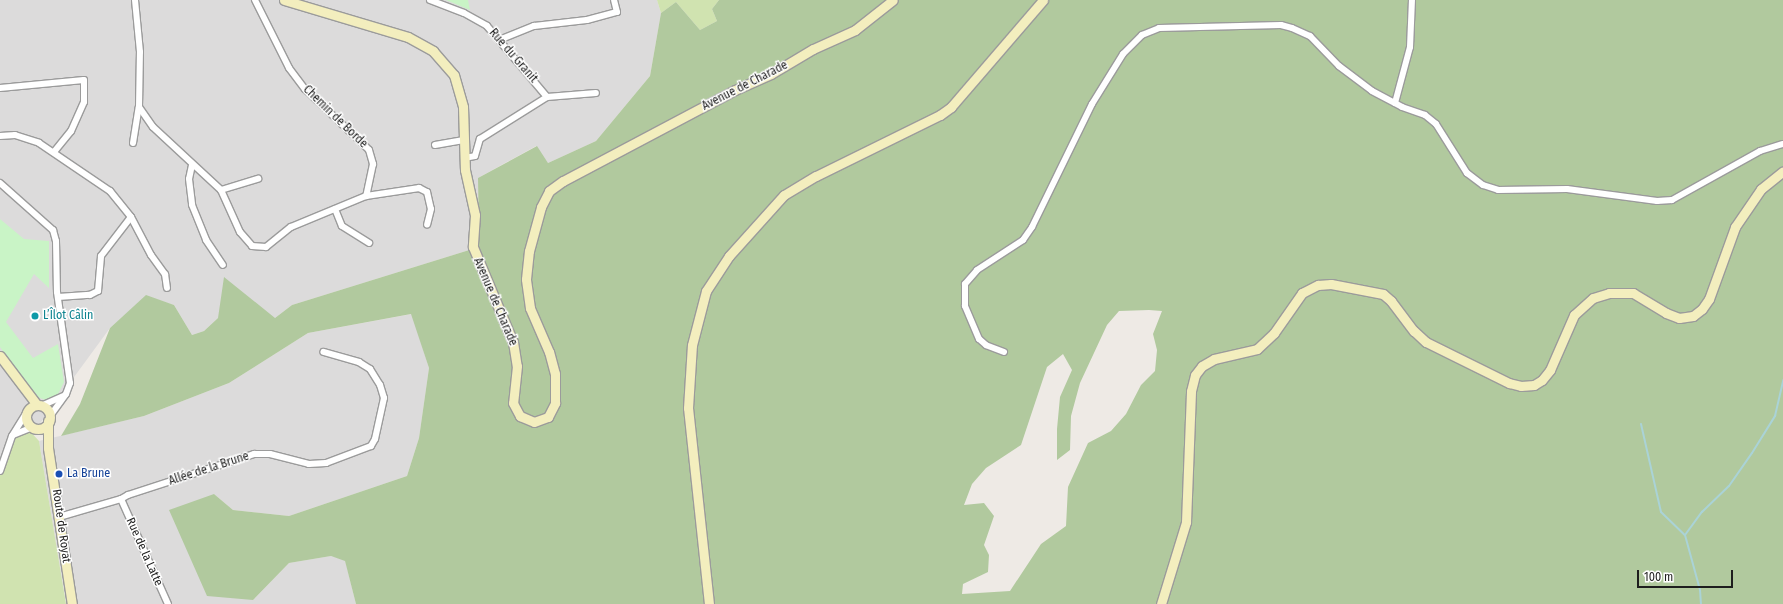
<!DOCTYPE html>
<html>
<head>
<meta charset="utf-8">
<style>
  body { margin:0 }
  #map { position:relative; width:1783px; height:604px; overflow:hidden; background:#eeeae5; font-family:"Fira Sans Condensed",sans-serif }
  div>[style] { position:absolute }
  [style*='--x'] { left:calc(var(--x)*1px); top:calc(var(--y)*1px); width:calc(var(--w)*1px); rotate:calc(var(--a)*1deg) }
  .residential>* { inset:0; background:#dcdbdb }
  .grass>* { inset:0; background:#d0e3b0 }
  .forest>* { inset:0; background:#b1c99e }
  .park>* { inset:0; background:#c9f4c6 }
  .stream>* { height:2px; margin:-1px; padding:0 1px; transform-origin:1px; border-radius:1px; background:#aad3d7 }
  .roads { filter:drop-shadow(1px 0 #9b9b9b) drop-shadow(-1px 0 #9b9b9b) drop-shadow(0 1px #9b9b9b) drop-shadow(0 -1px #9b9b9b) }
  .street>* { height:6px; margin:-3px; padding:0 3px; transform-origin:3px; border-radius:3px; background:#fff }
  .secondary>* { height:9px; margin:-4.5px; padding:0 4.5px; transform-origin:4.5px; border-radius:4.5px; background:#f3eebe }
  .secondary>.ring { margin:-4.5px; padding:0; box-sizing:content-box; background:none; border:9px solid #f3eebe; border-radius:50% }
  .dots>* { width:11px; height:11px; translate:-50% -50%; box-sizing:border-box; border:2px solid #fff; border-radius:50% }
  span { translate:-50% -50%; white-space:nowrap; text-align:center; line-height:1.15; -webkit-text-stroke:3px #fff; paint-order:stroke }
  .street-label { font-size:12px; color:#1e1e1e }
  .culture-label { font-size:12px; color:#0d838f }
  .left { translate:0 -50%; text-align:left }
  .transit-label { font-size:12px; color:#164399 }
  .scale { position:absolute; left:1637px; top:570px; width:96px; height:18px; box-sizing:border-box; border:2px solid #1e1e1e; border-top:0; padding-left:5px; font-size:12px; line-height:14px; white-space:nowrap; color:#1e1e1e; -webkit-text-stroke:3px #fff; paint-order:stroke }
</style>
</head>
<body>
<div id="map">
  <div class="residential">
    <i style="clip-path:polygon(0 0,657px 0,661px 13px,650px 76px,596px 141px,548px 163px,536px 146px,478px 178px,479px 247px,292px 305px,275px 318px,218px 318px,204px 331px,192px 335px,174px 305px,146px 296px,110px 328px,0 478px)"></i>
    <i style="clip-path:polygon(412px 314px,429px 368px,419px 438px,407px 476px,289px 516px,233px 510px,214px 494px,253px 600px,289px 563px,331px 556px,345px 560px,356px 604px,66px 604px,39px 441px,144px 416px,229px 383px,308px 333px)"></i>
  </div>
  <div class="grass">
    <i style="clip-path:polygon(657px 0,719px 0,712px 9px,717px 21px,700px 30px,676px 2px,661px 13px)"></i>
    <i style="clip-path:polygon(27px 428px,39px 441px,66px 604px,0 604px,0 471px,12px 436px)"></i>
  </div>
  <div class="forest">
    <i style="clip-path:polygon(evenodd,719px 0,1783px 0,1783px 604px,356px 604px,345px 561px,331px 556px,289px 563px,253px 600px,207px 596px,169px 510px,214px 494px,233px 510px,289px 516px,407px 476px,419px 438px,429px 368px,411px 314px,308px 333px,229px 383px,144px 416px,61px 436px,80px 404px,110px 328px,146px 295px,174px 305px,192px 335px,204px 331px,218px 318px,224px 277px,275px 318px,292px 305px,479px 247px,478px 178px,537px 146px,548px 163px,596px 141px,650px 76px,661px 13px,676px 2px,700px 30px,717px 21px,712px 9px,719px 0,1149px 310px,1162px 311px,1153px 334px,1157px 350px,1155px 371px,1141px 385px,1126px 414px,1111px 431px,1088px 443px,1068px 487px,1066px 526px,1041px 544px,1010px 591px,962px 594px,963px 584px,988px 572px,989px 555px,984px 545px,994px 516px,984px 503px,964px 505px,972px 484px,986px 468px,1021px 445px,1047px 367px,1063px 354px,1072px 370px,1060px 397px,1057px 429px,1057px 460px,1070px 450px,1071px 416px,1080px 383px,1107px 325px,1119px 311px,1149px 310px)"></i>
  </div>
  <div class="park">
    <i style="clip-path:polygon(446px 0,468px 0,470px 10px)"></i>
    <i style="clip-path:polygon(0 219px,24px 239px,49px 241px,49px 288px,34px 274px,6px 322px,33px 358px,58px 344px,64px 382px,58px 394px,46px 400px,34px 396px,0 347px)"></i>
  </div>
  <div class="stream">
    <i style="--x:1641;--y:424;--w:90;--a:77.2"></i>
    <i style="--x:1661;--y:512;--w:33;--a:44"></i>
    <i style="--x:1685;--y:535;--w:57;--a:74.7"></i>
    <i style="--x:1700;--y:590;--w:14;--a:86"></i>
    <i style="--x:1685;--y:535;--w:29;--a:-54"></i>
    <i style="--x:1702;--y:512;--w:37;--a:-44"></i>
    <i style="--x:1729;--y:486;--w:40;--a:-55.1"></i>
    <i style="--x:1752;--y:453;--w:44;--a:-58.1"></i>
    <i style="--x:1775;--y:416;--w:37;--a:-77"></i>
  </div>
  <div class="roads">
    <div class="street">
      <i style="--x:255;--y:0;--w:76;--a:63.4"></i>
      <i style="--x:289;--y:68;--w:26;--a:53"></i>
      <i style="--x:305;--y:89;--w:88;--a:43.6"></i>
      <i style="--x:369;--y:150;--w:15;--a:74"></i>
      <i style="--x:373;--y:164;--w:33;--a:102"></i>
      <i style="--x:430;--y:0;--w:36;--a:21"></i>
      <i style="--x:464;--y:13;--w:26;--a:29"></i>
      <i style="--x:487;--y:26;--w:93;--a:49.8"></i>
      <i style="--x:499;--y:40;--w:38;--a:-22"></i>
      <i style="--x:534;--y:26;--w:53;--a:-6.5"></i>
      <i style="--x:587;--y:20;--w:31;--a:-15"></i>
      <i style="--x:617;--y:12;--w:12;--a:-104"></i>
      <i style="--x:0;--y:88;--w:84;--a:-5.4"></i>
      <i style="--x:84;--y:80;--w:22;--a:90"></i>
      <i style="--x:84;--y:102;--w:32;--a:114"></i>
      <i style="--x:71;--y:131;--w:26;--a:129"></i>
      <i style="--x:1395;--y:103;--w:58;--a:-75"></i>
      <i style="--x:1410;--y:47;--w:47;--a:-87.6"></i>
      <i style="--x:139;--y:107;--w:24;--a:55"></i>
      <i style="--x:153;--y:127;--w:93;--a:42.8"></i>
      <i style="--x:221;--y:190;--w:46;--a:65.7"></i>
      <i style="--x:240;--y:232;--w:18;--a:49"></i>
      <i style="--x:252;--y:246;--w:14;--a:4"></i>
      <i style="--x:266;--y:247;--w:32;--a:-39"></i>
      <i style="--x:291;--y:227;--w:81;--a:-22.5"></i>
      <i style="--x:366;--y:196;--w:54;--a:-8.6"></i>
      <i style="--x:419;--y:188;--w:9;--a:27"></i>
      <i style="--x:427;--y:192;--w:17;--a:77"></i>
      <i style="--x:431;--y:209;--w:16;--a:104"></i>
      <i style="--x:0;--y:136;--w:15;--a:-4"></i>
      <i style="--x:15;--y:135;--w:25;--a:18"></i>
      <i style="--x:39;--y:143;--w:86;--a:34.1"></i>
      <i style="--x:110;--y:191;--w:33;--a:51"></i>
      <i style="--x:131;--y:217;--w:43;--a:62.2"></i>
      <i style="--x:151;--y:255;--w:24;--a:54"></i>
      <i style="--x:165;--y:274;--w:14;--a:82"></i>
      <i style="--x:133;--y:143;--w:36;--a:-81"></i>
      <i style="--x:139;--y:107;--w:55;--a:-89"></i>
      <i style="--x:140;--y:52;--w:52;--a:-95.5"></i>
      <i style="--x:435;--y:145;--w:29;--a:-10"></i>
      <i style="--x:464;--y:158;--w:11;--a:-10"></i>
      <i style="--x:475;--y:156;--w:18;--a:-74"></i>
      <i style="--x:480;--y:139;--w:79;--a:-32.1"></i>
      <i style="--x:547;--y:97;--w:49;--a:-4.7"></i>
      <i style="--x:192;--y:165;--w:14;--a:102"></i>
      <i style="--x:189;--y:179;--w:26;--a:83"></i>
      <i style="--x:192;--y:205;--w:38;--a:68"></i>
      <i style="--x:206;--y:240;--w:30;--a:56"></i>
      <i style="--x:0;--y:183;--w:71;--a:41.6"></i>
      <i style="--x:53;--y:230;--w:11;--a:75"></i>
      <i style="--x:56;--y:241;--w:51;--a:88.9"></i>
      <i style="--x:57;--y:292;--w:92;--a:81.9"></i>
      <i style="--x:70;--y:383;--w:12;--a:110"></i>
      <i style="--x:66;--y:394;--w:29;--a:126"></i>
      <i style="--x:221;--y:190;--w:39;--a:-17"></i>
      <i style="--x:335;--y:209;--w:18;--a:68"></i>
      <i style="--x:342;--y:226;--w:32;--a:32"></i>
      <i style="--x:58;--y:297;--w:32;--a:-4"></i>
      <i style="--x:90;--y:295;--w:9;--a:-27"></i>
      <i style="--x:98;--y:291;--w:35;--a:-85"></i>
      <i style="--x:101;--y:256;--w:49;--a:-52.4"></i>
      <i style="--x:1004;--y:352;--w:19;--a:-159"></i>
      <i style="--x:986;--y:345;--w:9;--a:-139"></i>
      <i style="--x:979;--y:339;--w:36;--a:-113"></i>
      <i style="--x:965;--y:306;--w:22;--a:-90"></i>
      <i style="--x:965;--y:284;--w:18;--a:-49"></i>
      <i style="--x:977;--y:270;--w:55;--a:-33.1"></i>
      <i style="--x:1023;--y:240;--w:16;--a:-55"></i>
      <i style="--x:1032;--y:227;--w:137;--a:-64"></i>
      <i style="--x:1092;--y:104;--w:59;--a:-58.2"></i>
      <i style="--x:1123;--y:54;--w:27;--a:-45"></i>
      <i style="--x:1142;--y:35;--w:18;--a:-22"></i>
      <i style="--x:1159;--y:28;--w:122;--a:-1.4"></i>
      <i style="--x:1281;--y:25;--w:11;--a:15"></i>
      <i style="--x:1292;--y:28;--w:20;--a:24"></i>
      <i style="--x:1310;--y:36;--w:42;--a:46"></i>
      <i style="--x:1339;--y:66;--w:41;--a:37.1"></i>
      <i style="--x:1372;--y:91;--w:34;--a:28"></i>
      <i style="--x:1402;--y:107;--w:24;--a:19"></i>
      <i style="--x:1425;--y:115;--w:14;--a:39"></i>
      <i style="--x:1436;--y:124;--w:58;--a:57.7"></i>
      <i style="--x:1467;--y:173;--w:20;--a:37"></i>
      <i style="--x:1483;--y:185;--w:16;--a:18"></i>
      <i style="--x:1498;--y:190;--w:69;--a:-0.8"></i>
      <i style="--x:1567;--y:189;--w:91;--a:7.6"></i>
      <i style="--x:1657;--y:201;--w:15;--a:-4"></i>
      <i style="--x:1672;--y:200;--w:101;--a:-29.1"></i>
      <i style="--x:1760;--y:151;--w:24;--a:-17"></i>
      <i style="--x:41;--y:406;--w:24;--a:-24"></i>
      <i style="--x:13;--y:435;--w:22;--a:-22"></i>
      <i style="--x:0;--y:471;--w:37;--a:-71"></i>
      <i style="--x:12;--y:436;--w:26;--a:-58"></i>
      <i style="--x:121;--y:499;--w:115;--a:65.9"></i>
      <i style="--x:59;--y:517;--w:65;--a:-16.2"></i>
      <i style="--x:121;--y:499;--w:8;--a:-30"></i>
      <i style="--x:128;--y:495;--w:133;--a:-18"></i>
      <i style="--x:254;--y:454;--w:16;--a:0"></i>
      <i style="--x:270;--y:454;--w:40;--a:14.4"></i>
      <i style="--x:309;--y:464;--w:17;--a:-3"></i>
      <i style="--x:326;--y:463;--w:48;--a:-20.7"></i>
      <i style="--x:371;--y:446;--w:8;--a:-60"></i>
      <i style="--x:375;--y:439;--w:42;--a:-77.6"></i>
      <i style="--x:384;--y:398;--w:14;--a:-107"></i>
      <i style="--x:380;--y:385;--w:19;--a:-122"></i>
      <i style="--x:370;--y:369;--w:13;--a:-148"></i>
      <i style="--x:359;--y:362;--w:37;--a:-164"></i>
    </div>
    <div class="secondary">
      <i style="--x:284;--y:0;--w:129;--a:16.6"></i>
      <i style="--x:408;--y:37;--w:29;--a:29"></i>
      <i style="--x:433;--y:51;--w:32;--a:49"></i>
      <i style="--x:454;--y:75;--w:33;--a:74"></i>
      <i style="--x:463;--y:107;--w:63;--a:88.2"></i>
      <i style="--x:465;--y:170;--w:46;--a:77.5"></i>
      <i style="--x:475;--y:215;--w:32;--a:94"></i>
      <i style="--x:473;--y:247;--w:103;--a:67.2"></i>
      <i style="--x:513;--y:342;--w:24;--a:81"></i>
      <i style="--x:517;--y:366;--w:37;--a:96"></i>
      <i style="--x:513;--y:403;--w:15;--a:62"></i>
      <i style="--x:520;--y:416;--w:15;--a:23"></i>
      <i style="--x:534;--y:422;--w:15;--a:-20"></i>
      <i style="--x:548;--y:417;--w:16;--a:-63"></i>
      <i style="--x:555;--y:403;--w:29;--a:-90"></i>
      <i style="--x:555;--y:374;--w:23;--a:-105"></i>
      <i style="--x:549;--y:352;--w:48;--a:-113.4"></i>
      <i style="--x:530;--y:308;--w:29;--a:-98"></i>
      <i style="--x:526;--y:279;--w:28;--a:-84"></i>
      <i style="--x:529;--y:251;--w:46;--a:-74.7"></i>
      <i style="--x:541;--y:207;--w:18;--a:-63"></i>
      <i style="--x:549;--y:191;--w:17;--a:-36"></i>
      <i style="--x:563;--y:181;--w:195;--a:-27.9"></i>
      <i style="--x:735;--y:90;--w:39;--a:-24"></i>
      <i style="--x:771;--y:74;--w:49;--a:-30.8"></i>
      <i style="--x:813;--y:49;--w:46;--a:-24.3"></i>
      <i style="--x:855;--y:30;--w:48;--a:-38.3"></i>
      <i style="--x:0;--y:356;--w:61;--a:52.9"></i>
      <i class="ring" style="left:26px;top:405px;width:15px;height:15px"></i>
      <i style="--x:48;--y:421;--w:27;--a:90"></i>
      <i style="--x:48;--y:448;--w:158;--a:81.3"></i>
      <i style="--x:709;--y:604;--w:197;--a:-96.1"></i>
      <i style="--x:688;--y:408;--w:63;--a:-86.4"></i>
      <i style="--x:692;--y:345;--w:56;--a:-75.5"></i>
      <i style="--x:706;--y:291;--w:42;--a:-56.7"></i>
      <i style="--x:729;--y:256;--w:82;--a:-48"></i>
      <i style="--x:784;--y:195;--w:37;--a:-31"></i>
      <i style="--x:816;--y:176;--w:138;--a:-26.2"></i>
      <i style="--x:940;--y:115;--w:14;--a:-36"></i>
      <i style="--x:951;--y:107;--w:141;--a:-49.3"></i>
      <i style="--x:1161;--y:604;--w:86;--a:-73"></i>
      <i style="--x:1186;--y:522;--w:131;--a:-87.8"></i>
      <i style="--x:1191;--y:391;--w:16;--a:-76"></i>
      <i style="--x:1195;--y:375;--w:11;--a:-52"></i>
      <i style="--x:1202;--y:366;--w:14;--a:-30"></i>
      <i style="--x:1214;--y:359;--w:44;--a:-13.1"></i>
      <i style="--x:1257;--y:349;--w:23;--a:-43"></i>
      <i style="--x:1274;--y:333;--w:49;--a:-55"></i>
      <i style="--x:1302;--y:293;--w:18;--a:-27"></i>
      <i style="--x:1318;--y:285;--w:13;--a:-4"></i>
      <i style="--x:1331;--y:284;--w:53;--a:10.9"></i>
      <i style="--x:1383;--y:294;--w:11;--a:41"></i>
      <i style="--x:1391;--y:301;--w:38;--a:53"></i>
      <i style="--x:1414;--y:331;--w:16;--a:43"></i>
      <i style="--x:1426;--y:342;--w:93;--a:26.3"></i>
      <i style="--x:1509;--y:383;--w:12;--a:14"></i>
      <i style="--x:1521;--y:386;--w:13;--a:-4"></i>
      <i style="--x:1534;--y:385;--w:9;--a:-32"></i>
      <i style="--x:1542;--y:380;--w:13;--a:-51"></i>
      <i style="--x:1550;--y:370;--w:60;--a:-66.4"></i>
      <i style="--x:1574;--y:315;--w:25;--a:-42"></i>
      <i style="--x:1593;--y:298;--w:17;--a:-17"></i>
      <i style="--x:1609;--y:293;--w:24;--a:0"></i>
      <i style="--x:1633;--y:293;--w:39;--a:31"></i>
      <i style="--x:1666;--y:313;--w:14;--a:21"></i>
      <i style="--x:1679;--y:318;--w:14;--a:-8"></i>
      <i style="--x:1693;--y:316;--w:11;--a:-38"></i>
      <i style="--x:1702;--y:309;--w:12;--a:-55"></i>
      <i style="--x:1709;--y:299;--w:77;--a:-70.1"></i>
      <i style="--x:1735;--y:227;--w:46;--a:-55.6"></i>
      <i style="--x:1761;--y:189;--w:28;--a:-39"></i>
    </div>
  </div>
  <div class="dots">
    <i style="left:35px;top:316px;background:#0f9aa8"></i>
    <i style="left:59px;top:474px;background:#1a4fb4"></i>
  </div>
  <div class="street-label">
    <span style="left:513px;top:56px;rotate:49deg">Rue du Granit</span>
    <span style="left:745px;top:86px;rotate:-27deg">Avenue de Charade</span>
    <span style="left:335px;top:117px;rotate:44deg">Chemin de Borde</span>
    <span style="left:495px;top:302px;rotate:67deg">Avenue de Charade</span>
    <span style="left:209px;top:469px;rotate:-18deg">Allée de la Brune</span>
    <span style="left:61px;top:526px;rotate:82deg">Route de Royat</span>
    <span style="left:144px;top:552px;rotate:66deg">Rue de la Latte</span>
  </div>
  <div class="culture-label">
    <span class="left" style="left:43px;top:316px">L’Îlot Câlin</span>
  </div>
  <div class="transit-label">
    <span class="left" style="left:67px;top:474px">La Brune</span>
  </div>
  <div class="scale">100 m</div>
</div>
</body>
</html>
